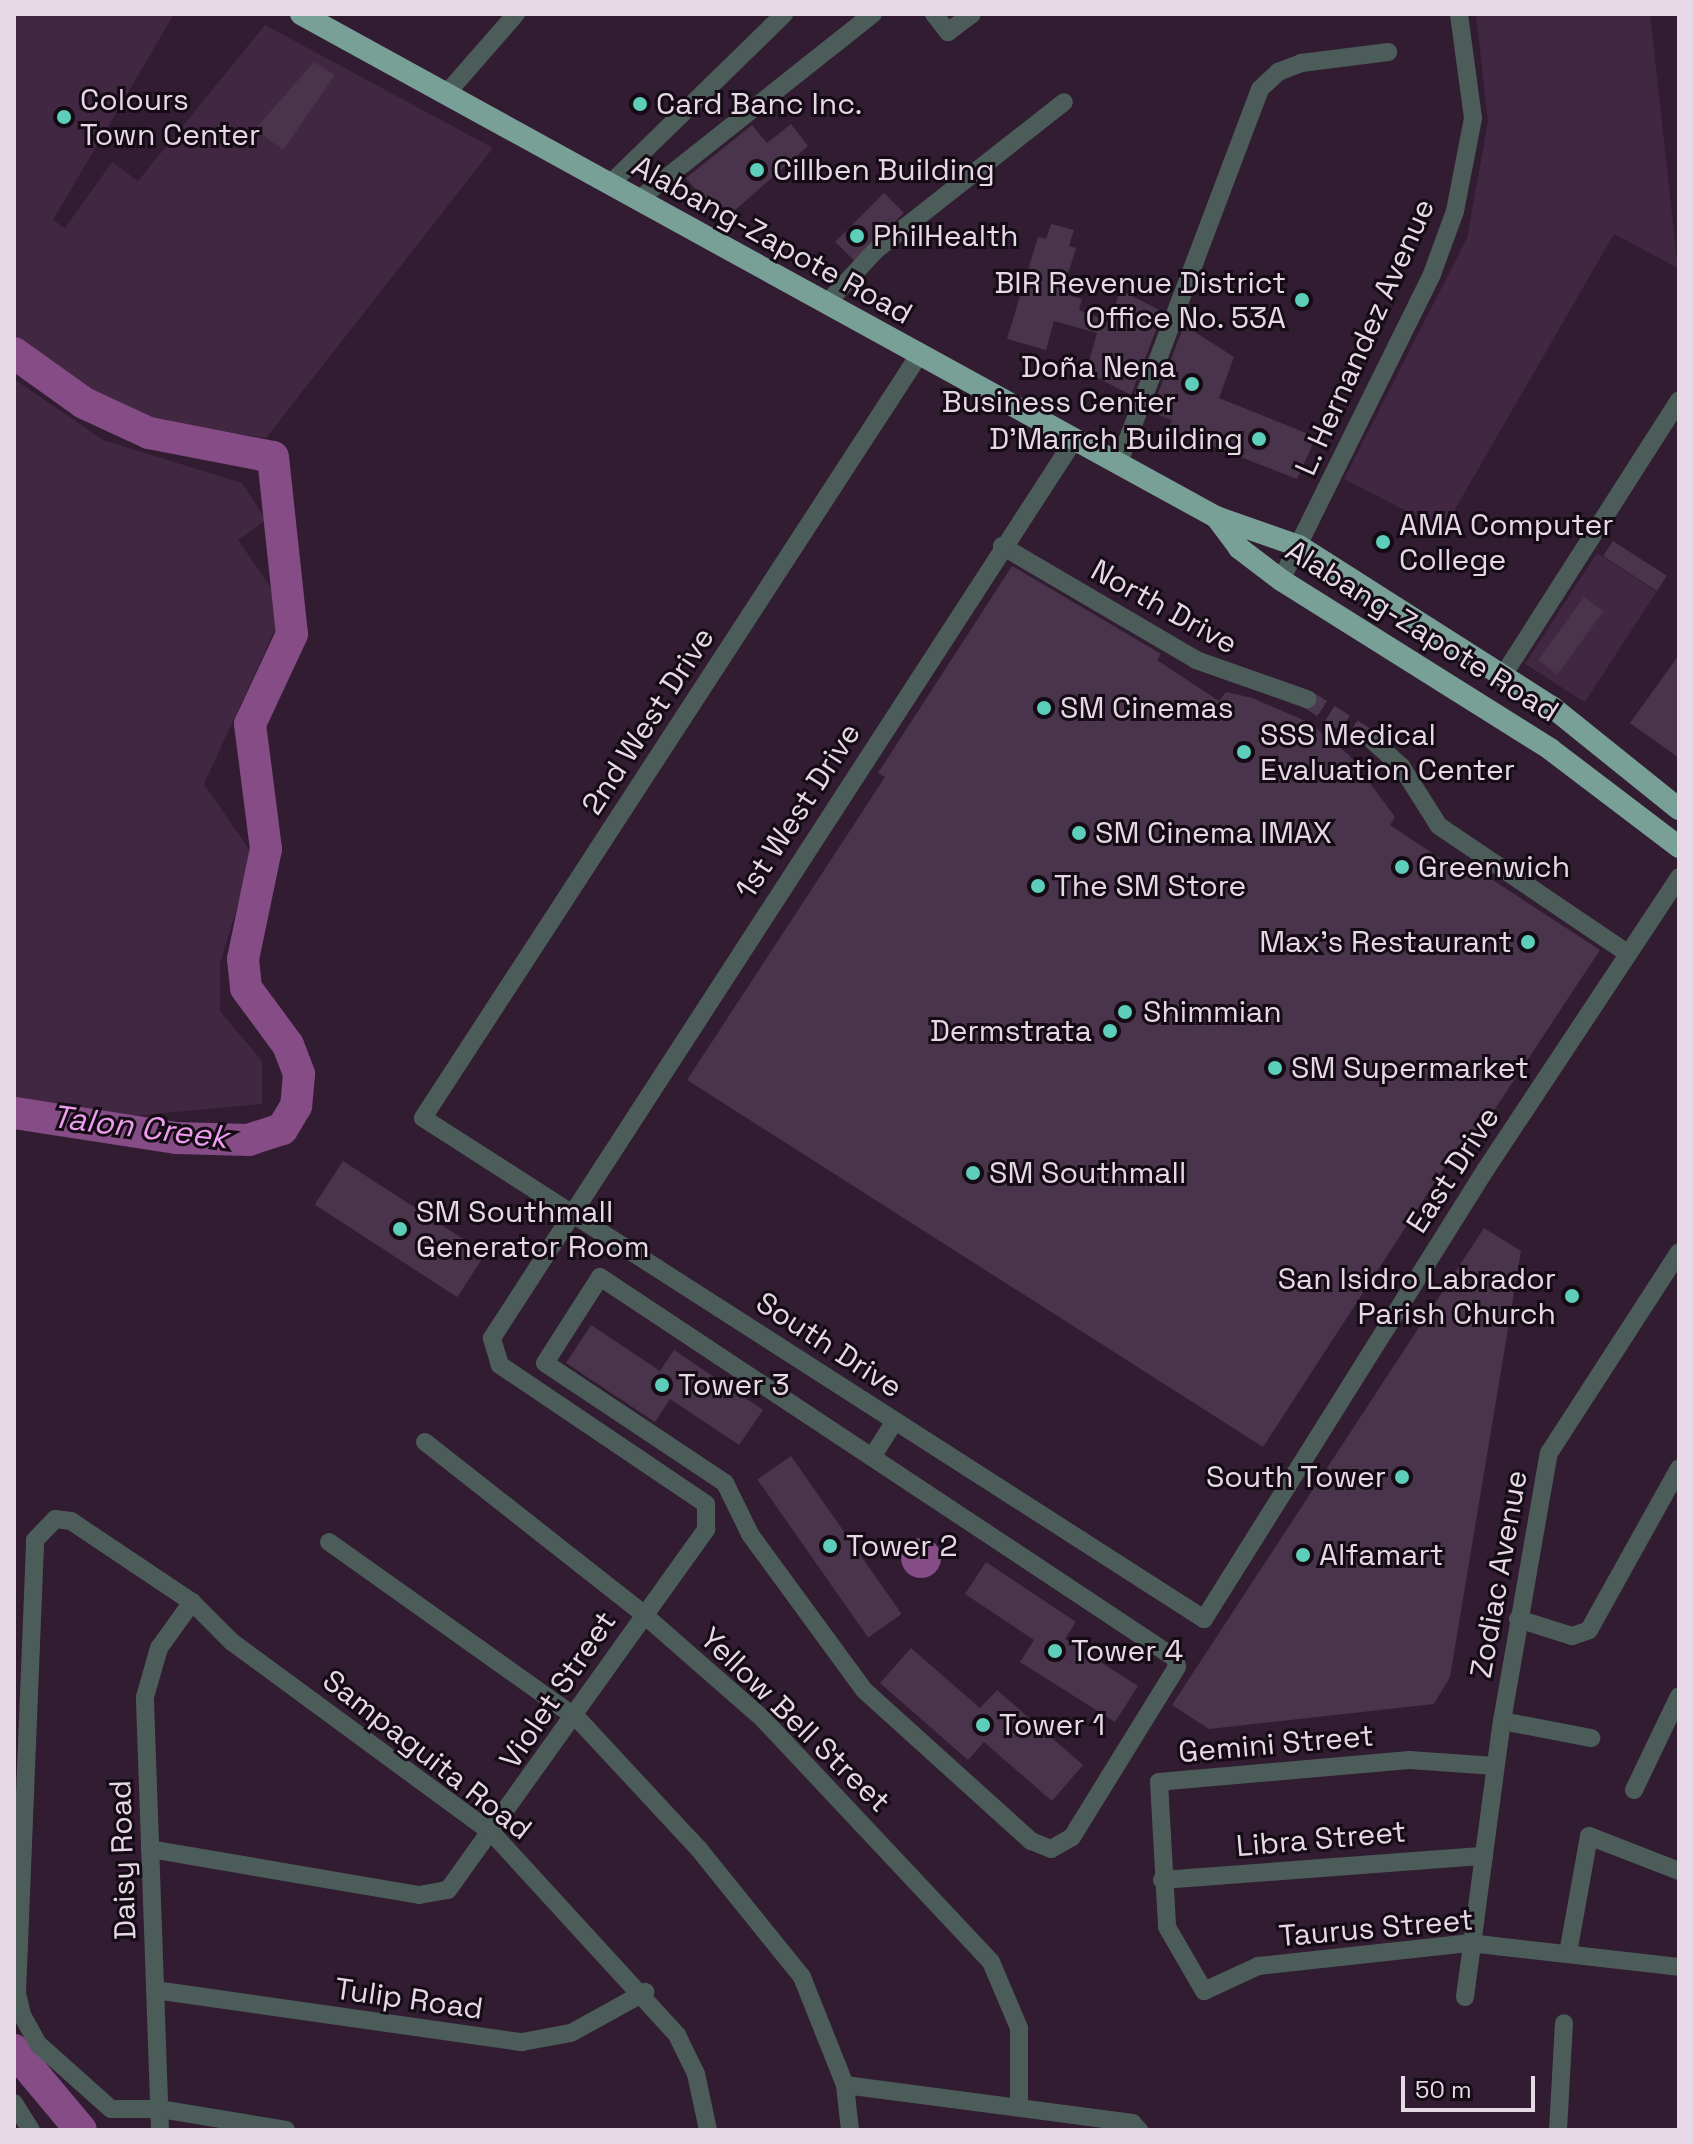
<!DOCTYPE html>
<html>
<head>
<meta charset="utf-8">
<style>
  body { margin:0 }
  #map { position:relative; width:1693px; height:2144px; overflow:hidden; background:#311c32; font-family:"Space Grotesk",sans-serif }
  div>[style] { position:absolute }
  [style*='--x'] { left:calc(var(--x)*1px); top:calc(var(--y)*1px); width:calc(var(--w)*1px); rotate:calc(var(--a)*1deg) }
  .built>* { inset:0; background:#412741; transform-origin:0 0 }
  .water>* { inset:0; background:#854c86 }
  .round { border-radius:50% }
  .river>* { height:32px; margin:-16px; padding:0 16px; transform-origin:16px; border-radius:16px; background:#854c86 }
  .building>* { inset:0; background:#4a344b; transform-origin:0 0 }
  .minor-tunnel>* { height:18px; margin-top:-9px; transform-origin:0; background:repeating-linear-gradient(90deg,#4c384d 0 18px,transparent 0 27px) }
  .minor>* { height:18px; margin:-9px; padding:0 9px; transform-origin:9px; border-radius:9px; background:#4c5d59 }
  .trunk>* { height:22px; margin:-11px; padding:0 11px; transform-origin:11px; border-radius:11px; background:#79a097 }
  .dots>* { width:22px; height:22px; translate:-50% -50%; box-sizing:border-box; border:4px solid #140b14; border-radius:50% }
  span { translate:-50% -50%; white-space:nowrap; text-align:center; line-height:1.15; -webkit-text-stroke:6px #140b14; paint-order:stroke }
  .poi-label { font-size:30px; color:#e7d8e6 }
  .left { translate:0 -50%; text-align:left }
  .right { translate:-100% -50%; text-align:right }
  .street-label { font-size:30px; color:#e7d8e6 }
  .water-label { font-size:32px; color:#ed9ded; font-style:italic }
  .frame { position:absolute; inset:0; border:16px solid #e7d8e6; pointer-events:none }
  .scale { position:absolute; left:1401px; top:2076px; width:134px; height:36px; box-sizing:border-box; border:4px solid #e7d8e6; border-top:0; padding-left:10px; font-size:24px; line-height:28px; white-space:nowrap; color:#e7d8e6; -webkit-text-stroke:6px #140b14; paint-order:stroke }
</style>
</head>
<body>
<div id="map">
  <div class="built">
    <i style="clip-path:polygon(14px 14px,174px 14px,53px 220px,65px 228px,112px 162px,138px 181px,265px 25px,493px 148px,266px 438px,167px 422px,93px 397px,14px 341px)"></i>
    <i style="clip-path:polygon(1476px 14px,1650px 14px,1678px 268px,1614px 234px,1443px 530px,1344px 479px,1467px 238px,1488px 122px)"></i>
    <i style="clip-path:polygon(14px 379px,103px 440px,242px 483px,266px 520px,238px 540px,285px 608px,204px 784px,253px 855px,220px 963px,220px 1011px,262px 1061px,262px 1104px,121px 1117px,14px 1106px)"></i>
    <i style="left:1597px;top:553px;width:71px;height:132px;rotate:33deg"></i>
  </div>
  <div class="water">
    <i class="round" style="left:901px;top:1538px;width:40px;height:40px"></i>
  </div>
  <div class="river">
    <i style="--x:14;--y:353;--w:86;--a:35.5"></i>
    <i style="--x:84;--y:403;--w:72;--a:24.8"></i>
    <i style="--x:149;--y:433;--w:126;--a:11"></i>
    <i style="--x:273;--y:457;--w:178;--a:83.9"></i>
    <i style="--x:292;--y:634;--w:99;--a:115"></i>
    <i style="--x:250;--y:724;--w:126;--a:82.7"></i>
    <i style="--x:266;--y:849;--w:112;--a:101.8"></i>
    <i style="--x:243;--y:959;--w:29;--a:84"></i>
    <i style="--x:246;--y:988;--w:71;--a:53.6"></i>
    <i style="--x:288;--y:1045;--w:31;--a:69"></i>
    <i style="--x:299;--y:1074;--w:32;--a:95"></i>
    <i style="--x:296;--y:1106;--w:27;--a:121"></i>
    <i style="--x:282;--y:1129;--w:35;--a:162"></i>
    <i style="--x:249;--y:1140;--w:73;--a:-178.4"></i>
    <i style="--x:176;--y:1138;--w:164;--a:-171.2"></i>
    <i style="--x:14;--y:2050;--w:104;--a:50.1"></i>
  </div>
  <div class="building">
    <i style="clip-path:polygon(314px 62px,335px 75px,283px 150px,255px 129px)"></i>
    <i style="clip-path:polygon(791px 124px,808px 146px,733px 212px,700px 195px,686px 178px,752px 125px,767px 143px)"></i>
    <i style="left:884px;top:193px;width:28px;height:69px;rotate:45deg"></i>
    <i style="clip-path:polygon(1051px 224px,1074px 230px,1069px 246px,1076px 248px,1062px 293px,1082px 299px,1079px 310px,1110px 322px,1120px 290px,1163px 312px,1131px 395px,1086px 372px,1097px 333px,1054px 321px,1046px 350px,1007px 339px,1038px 237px,1046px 239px)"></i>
    <i style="clip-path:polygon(1184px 325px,1234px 357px,1219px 398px,1316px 437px,1297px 479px,1168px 429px,1172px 420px,1151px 412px)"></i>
    <i style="left:1613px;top:541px;width:64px;height:18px;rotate:33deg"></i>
    <i style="clip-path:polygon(1012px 566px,1161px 654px,1157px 660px,1219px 701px,1226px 692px,1252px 698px,1308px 722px,1349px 755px,1395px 817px,1390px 825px,1453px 867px,1459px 858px,1600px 950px,1468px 1150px,1459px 1145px,1263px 1447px,687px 1080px,885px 777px,878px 773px)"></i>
    <i style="left:1584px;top:597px;width:24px;height:78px;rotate:36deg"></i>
    <i style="clip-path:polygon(1679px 655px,1679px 758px,1630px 723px)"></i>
    <i style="left:343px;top:1161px;width:170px;height:52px;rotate:33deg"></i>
    <i style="clip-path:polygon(1484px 1228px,1521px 1251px,1450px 1677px,1434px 1704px,1209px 1729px,1172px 1705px)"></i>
    <i style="clip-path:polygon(591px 1325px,660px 1371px,674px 1350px,763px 1410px,739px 1445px,670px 1399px,655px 1422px,566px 1363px)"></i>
    <i style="left:791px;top:1456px;width:193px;height:41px;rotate:55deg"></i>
    <i style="clip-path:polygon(986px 1562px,1076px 1622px,1065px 1639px,1138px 1686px,1115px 1722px,1020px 1662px,1034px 1640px,965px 1594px)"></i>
    <i style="clip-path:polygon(911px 1648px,980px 1708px,997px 1690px,1083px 1765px,1052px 1801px,984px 1742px,968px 1760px,880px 1683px)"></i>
  </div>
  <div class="minor-tunnel">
    <i style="--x:1307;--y:699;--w:78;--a:32.5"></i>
  </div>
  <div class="minor">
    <i style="--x:934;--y:14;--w:23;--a:52"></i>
    <i style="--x:948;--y:32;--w:30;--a:-37"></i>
    <i style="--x:447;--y:93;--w:105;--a:-48.9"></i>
    <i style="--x:609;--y:185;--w:245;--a:-44.3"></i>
    <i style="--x:638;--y:200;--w:300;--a:-38.4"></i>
    <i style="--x:827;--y:303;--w:72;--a:-47.2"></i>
    <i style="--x:876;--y:250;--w:239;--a:-38.2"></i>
    <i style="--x:919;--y:355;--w:910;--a:123.03"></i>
    <i style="--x:423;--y:1118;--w:928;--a:32.68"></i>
    <i style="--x:1204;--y:1619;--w:531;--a:-57.93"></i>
    <i style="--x:1486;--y:1169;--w:350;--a:-56.5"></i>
    <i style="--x:1118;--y:465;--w:402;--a:-69.3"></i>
    <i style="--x:1260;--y:89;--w:25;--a:-43"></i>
    <i style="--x:1278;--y:72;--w:25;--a:-21"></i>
    <i style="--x:1301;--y:63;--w:88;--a:-7.2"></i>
    <i style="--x:1002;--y:546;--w:225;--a:30.4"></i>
    <i style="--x:1196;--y:660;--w:118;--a:19.4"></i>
    <i style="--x:1281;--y:580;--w:341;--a:-63.7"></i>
    <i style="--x:1432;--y:274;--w:67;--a:-69.9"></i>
    <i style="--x:1455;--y:211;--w:95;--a:-79"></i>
    <i style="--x:1473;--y:118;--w:105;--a:-97.7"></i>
    <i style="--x:1504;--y:674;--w:325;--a:-57.4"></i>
    <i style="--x:1373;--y:741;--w:38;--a:42"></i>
    <i style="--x:1401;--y:766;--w:71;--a:57.7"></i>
    <i style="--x:1439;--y:826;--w:227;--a:34"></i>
    <i style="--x:600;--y:1277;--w:690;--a:33.53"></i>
    <i style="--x:1175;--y:1658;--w:9;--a:77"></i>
    <i style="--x:1177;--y:1667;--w:200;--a:121.7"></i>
    <i style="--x:1072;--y:1837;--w:24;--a:150"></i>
    <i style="--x:1051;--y:1849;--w:22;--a:-158"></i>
    <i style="--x:1031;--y:1841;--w:225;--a:-137.9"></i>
    <i style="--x:864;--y:1690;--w:193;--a:-126.2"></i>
    <i style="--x:750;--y:1534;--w:57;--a:-116.1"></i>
    <i style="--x:725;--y:1483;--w:216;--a:-146.3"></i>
    <i style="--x:545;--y:1363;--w:102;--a:-57.4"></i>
    <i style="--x:425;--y:1442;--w:276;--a:38.2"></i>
    <i style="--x:642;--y:1613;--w:161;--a:41.2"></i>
    <i style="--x:763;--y:1719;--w:333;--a:46.8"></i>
    <i style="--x:991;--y:1962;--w:72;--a:67"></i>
    <i style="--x:1019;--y:2028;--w:79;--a:90"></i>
    <i style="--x:872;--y:1457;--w:43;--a:-57.4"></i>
    <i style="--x:329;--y:1542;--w:304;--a:35.4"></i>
    <i style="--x:577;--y:1718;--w:178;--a:47.1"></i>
    <i style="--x:698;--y:1848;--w:166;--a:51.1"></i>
    <i style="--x:802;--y:1977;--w:116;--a:68.3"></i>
    <i style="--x:845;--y:2085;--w:45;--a:83.7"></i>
    <i style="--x:1518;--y:1619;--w:57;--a:17.5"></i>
    <i style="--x:1572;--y:1636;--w:18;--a:-19"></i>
    <i style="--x:1589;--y:1630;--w:185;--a:-60.9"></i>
    <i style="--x:1502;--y:1721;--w:91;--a:10.8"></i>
    <i style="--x:1495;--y:1766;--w:86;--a:-176"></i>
    <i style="--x:1409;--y:1760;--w:251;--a:175"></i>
    <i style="--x:1159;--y:1782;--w:145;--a:86.8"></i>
    <i style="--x:1167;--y:1927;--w:74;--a:60"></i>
    <i style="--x:1204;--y:1991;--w:60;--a:-24.8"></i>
    <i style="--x:1258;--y:1966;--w:212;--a:-6.2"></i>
    <i style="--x:1469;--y:1943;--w:211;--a:6.5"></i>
    <i style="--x:1634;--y:1790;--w:104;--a:-64.4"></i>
    <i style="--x:150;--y:1849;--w:273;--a:9.7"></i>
    <i style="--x:419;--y:1895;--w:29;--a:-10"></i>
    <i style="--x:448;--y:1890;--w:444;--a:-54.4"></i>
    <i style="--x:706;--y:1529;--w:25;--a:-90"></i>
    <i style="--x:706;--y:1504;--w:249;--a:-146"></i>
    <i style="--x:500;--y:1365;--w:28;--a:-107"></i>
    <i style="--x:492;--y:1338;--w:1070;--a:-57.05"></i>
    <i style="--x:1162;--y:1880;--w:323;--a:-4.3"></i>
    <i style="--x:1568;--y:1953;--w:119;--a:-79.8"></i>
    <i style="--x:1589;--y:1836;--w:97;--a:21.3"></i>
    <i style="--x:155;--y:1990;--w:371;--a:8.1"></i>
    <i style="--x:522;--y:2042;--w:50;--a:-10.4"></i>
    <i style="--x:571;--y:2033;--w:85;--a:-29"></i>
    <i style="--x:1465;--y:1997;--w:278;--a:-82.4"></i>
    <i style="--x:1502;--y:1721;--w:272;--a:-80.1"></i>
    <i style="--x:1549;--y:1453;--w:239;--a:-57.1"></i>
    <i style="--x:845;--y:2085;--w:290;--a:7.5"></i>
    <i style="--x:1132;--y:2123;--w:10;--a:45"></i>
    <i style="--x:14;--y:2103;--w:32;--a:58"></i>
    <i style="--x:160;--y:2130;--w:433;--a:-92"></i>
    <i style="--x:145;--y:1697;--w:51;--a:-74.1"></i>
    <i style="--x:159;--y:1648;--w:57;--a:-54.3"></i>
    <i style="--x:286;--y:2130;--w:127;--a:-170.5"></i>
    <i style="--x:161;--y:2109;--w:50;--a:180"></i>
    <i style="--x:111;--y:2109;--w:98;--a:-138.3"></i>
    <i style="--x:38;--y:2044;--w:33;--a:-119"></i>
    <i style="--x:22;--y:2015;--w:23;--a:-103"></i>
    <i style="--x:17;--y:1993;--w:453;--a:-87.7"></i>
    <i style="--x:35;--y:1540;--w:29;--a:-46"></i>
    <i style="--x:55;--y:1519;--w:16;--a:7"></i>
    <i style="--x:71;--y:1521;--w:146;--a:33.8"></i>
    <i style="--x:192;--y:1602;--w:57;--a:45"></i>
    <i style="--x:232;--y:1642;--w:324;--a:36.3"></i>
    <i style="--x:493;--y:1834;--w:273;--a:47.5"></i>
    <i style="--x:677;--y:2035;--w:43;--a:64"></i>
    <i style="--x:696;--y:2074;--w:57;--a:77.9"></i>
    <i style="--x:1558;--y:2130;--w:107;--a:-86.8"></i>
  </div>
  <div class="trunk">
    <i style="--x:301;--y:14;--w:1044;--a:28.8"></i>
    <i style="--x:1216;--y:517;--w:88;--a:19.3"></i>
    <i style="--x:1299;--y:546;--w:300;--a:32.5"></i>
    <i style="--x:1552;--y:707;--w:163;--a:38.8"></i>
    <i style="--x:1216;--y:517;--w:39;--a:53"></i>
    <i style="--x:1239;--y:548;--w:53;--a:37.3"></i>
    <i style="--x:1281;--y:580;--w:318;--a:32.1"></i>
    <i style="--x:1550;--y:749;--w:162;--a:37.2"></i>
  </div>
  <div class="dots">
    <i style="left:640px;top:104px;background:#5dceb9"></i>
    <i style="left:64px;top:117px;background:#5dceb9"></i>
    <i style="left:757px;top:170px;background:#5dceb9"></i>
    <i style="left:857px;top:236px;background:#5dceb9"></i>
    <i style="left:1302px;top:300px;background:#5dceb9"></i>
    <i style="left:1192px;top:384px;background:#5dceb9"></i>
    <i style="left:1259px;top:439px;background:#5dceb9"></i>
    <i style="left:1383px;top:542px;background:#5dceb9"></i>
    <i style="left:1044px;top:708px;background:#5dceb9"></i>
    <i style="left:1244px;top:752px;background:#5dceb9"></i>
    <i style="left:1079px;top:833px;background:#5dceb9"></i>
    <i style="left:1402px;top:867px;background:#5dceb9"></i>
    <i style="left:1038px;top:886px;background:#5dceb9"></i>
    <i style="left:1528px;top:942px;background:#5dceb9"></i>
    <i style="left:1125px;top:1012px;background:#5dceb9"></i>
    <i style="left:1110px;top:1031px;background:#5dceb9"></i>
    <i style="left:1275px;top:1068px;background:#5dceb9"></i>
    <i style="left:973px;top:1173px;background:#5dceb9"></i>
    <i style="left:400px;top:1229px;background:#5dceb9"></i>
    <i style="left:1572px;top:1296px;background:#5dceb9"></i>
    <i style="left:662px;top:1385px;background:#5dceb9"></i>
    <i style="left:1402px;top:1477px;background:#5dceb9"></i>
    <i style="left:830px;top:1546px;background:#5dceb9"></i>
    <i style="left:1303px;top:1555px;background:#5dceb9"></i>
    <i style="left:1055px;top:1651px;background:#5dceb9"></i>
    <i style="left:983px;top:1725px;background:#5dceb9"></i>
  </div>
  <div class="poi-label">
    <span class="left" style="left:80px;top:117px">Colours<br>Town Center</span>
    <span class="left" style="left:656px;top:104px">Card Banc Inc.</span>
    <span class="left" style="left:773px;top:170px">Cillben Building</span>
    <span class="left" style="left:873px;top:236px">PhilHealth</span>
    <span class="right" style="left:1286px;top:300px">BIR Revenue District<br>Office No. 53A</span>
    <span class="right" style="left:1176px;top:384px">Doña Nena<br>Business Center</span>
    <span class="right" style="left:1243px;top:439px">D'Marrch Building</span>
    <span class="left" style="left:1399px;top:542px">AMA Computer<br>College</span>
    <span class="left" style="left:1060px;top:708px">SM Cinemas</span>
    <span class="left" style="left:1260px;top:752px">SSS Medical<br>Evaluation Center</span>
    <span class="left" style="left:1095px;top:833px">SM Cinema IMAX</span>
    <span class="left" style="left:1418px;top:867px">Greenwich</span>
    <span class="left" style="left:1054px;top:886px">The SM Store</span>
    <span class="right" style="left:1512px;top:942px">Max's Restaurant</span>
    <span class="left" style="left:1143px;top:1012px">Shimmian</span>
    <span class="right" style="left:1092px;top:1031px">Dermstrata</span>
    <span class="left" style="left:1291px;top:1068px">SM Supermarket</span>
    <span class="left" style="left:989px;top:1173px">SM Southmall</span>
    <span class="left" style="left:416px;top:1229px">SM Southmall<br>Generator Room</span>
    <span class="right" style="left:1556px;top:1296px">San Isidro Labrador<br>Parish Church</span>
    <span class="left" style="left:678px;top:1385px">Tower 3</span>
    <span class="right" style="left:1386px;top:1477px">South Tower</span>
    <span class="left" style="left:846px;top:1546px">Tower 2</span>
    <span class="left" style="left:1319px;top:1555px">Alfamart</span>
    <span class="left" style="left:1071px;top:1651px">Tower 4</span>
    <span class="left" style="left:999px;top:1725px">Tower 1</span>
  </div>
  <div class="street-label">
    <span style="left:772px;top:240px;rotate:29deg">Alabang-Zapote Road</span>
    <span style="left:1365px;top:337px;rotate:-66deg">L. Hernandez Avenue</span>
    <span style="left:1164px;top:607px;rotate:29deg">North Drive</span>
    <span style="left:1422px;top:631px;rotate:32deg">Alabang-Zapote Road</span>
    <span style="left:648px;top:721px;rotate:-57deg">2nd West Drive</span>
    <span style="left:798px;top:811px;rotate:-57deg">1st West Drive</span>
    <span style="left:1453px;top:1170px;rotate:-57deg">East Drive</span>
    <span style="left:829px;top:1345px;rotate:33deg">South Drive</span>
    <span style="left:1499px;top:1574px;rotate:-80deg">Zodiac Avenue</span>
    <span style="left:558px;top:1690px;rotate:-56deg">Violet Street</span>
    <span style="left:795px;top:1720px;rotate:44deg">Yellow Bell Street</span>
    <span style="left:1276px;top:1744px;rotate:-5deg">Gemini Street</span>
    <span style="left:427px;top:1755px;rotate:38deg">Sampaguita Road</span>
    <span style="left:1321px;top:1839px;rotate:-5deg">Libra Street</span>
    <span style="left:123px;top:1860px;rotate:-92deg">Daisy Road</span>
    <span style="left:1376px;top:1928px;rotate:-5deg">Taurus Street</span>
    <span style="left:409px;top:1999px;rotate:8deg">Tulip Road</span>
  </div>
  <div class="water-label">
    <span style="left:140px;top:1127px;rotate:7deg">Talon Creek</span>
  </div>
  <div class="frame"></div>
  <div class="scale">50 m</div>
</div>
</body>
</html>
